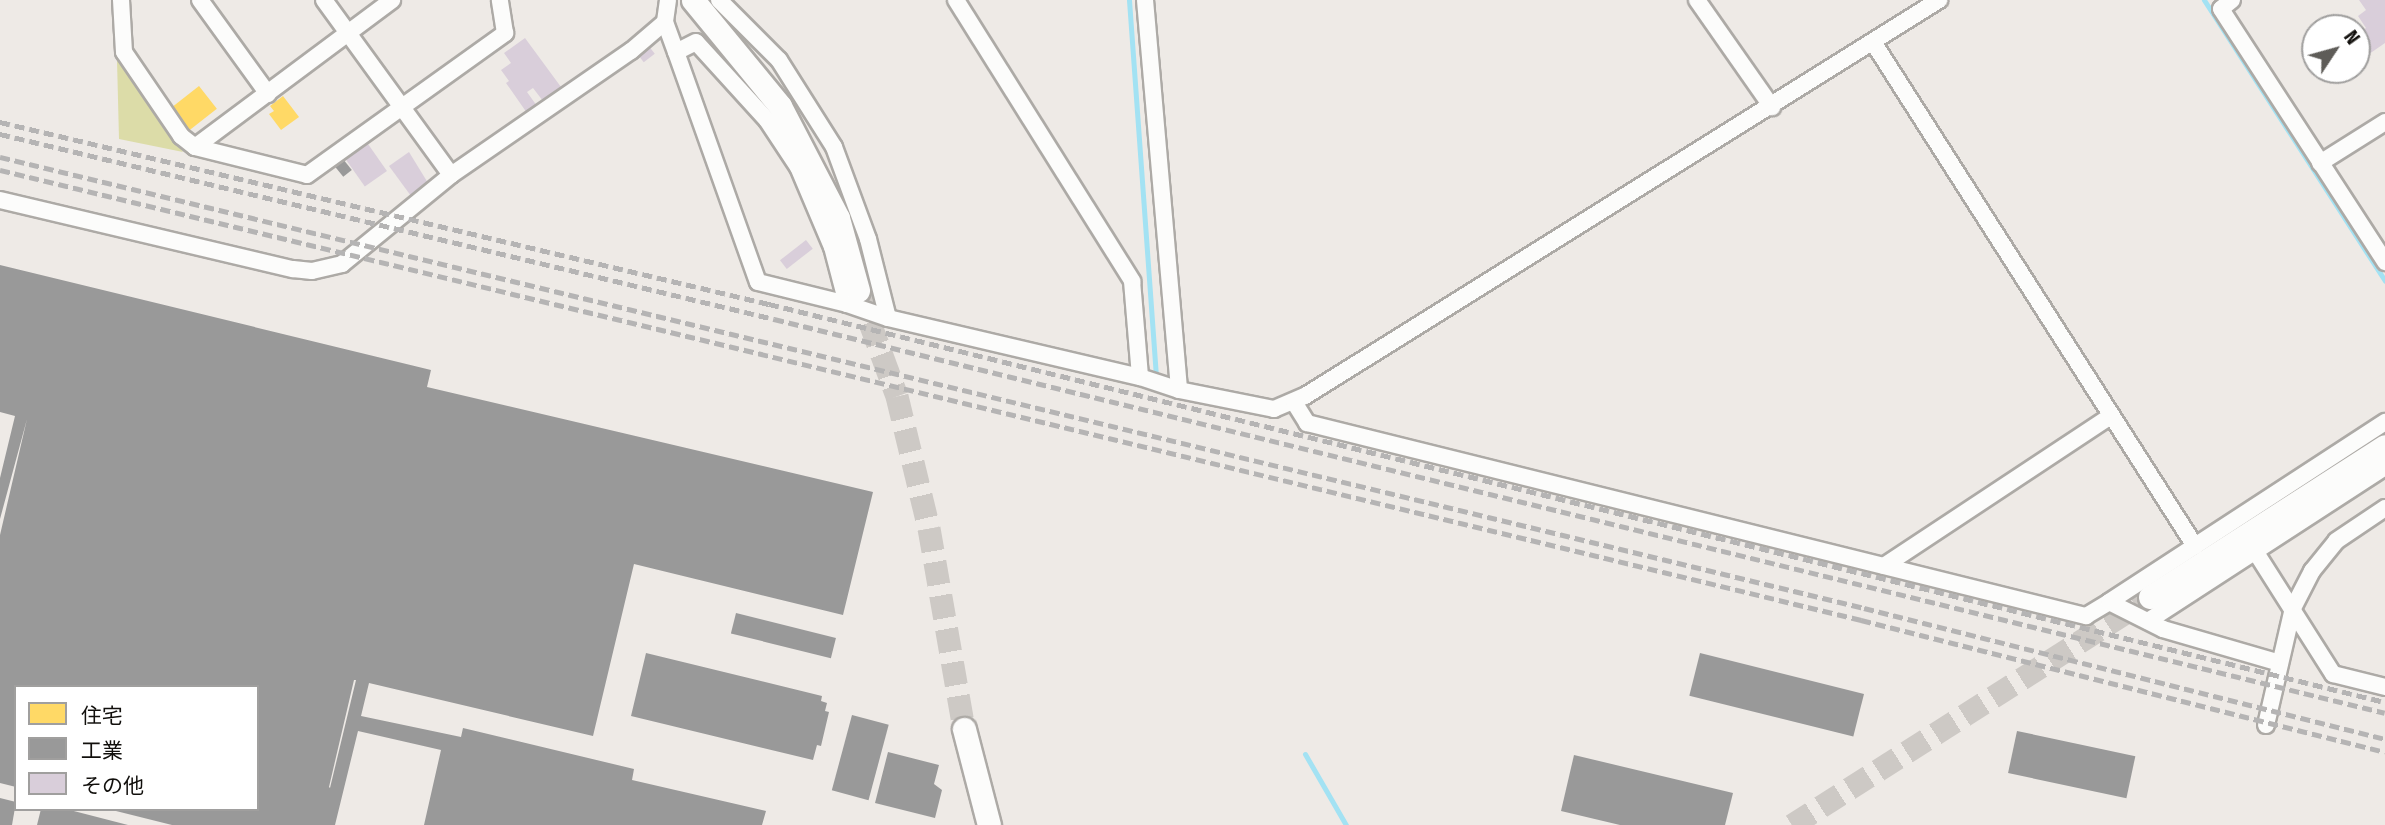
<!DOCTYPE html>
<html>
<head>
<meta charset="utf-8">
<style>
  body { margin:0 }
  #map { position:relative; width:2385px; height:825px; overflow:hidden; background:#eeeae6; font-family:"Fira Sans Condensed","Noto Sans JP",sans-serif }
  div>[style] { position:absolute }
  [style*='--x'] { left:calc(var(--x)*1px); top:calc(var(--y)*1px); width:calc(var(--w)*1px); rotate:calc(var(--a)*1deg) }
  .green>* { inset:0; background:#dcdca8 }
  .homes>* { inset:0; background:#ffd966; transform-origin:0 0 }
  .industry>* { inset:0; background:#999; transform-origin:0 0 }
  .stream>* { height:5px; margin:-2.5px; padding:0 2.5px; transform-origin:2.5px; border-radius:2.5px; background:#a3e2f3 }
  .building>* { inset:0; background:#d9ceda; transform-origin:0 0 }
  .secondary-tunnel>* { height:23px; margin-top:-11.5px; transform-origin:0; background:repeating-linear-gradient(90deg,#cdc9c5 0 23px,transparent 0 34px) }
  .roads { filter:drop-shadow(2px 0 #adaaa6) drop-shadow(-2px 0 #adaaa6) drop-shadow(0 2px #adaaa6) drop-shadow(0 -2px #adaaa6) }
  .street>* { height:16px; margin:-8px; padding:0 8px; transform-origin:8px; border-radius:8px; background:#fcfcfb }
  .secondary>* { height:23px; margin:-11.5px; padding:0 11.5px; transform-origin:11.5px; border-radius:11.5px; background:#fcfcfb }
  .rail>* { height:5px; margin-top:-2.5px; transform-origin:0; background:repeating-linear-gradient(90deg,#b5b4b4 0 10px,transparent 0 15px) }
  span { translate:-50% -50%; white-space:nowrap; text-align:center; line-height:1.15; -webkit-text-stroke:7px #fff; paint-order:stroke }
  .legend { position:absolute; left:14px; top:685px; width:245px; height:126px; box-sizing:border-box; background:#fff; border:2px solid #a09f9e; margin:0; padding:9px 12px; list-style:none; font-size:21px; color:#110f0c }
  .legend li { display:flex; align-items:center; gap:14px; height:35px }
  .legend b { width:35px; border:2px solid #a09f9e }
  .north { position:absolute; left:2301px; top:14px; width:70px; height:70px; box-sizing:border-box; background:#fff; border:2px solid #a09f9e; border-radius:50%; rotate:54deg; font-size:19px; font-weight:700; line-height:28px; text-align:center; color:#110f0c }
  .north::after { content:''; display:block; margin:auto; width:24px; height:32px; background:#5e5c58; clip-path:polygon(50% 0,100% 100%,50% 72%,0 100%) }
</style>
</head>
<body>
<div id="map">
  <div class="green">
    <i style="clip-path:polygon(117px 60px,183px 152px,119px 139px)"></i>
  </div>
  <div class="homes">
    <i style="left:199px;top:86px;width:29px;height:36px;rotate:52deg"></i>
    <i style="clip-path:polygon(283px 96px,299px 117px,281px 130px,269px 114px,274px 111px,270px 106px)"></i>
  </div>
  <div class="industry">
    <i style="left:343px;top:159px;width:14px;height:11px;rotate:51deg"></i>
    <i style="clip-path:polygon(evenodd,0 265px,431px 370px,427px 387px,873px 492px,843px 615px,634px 564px,593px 736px,369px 683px,361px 716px,461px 737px,463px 728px,634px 769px,632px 780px,766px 811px,762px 825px,424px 825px,441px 750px,358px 731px,335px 825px,172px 825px,112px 810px,257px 809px,257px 687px,16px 687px,16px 787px,0 783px,0 535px,27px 419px,0 519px,0 478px,15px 416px,0 412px,0 265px,354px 680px,356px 680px,330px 788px,329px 787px,354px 680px)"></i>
    <i style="left:736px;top:613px;width:103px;height:21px;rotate:14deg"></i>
    <i style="clip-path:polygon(646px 653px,822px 696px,821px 701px,827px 703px,825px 711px,829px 712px,821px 746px,817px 745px,813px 760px,631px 716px)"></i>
    <i style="left:1700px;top:653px;width:169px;height:44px;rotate:14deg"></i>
    <i style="left:852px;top:715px;width:38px;height:78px;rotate:15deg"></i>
    <i style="left:2017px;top:731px;width:121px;height:43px;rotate:12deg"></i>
    <i style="clip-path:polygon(888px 752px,939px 765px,934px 784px,942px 790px,935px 818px,875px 803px)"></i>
    <i style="clip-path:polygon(1574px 755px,1733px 793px,1725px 825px,1620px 825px,1561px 811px)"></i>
    <i style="clip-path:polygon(0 798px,16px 802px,12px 825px,0 825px)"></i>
    <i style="clip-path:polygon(41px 809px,66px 809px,128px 825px,37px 825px)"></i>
  </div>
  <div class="stream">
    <i style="--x:1129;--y:0;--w:375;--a:85.9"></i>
    <i style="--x:2204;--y:0;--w:334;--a:57.2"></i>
    <i style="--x:1305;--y:754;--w:82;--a:60"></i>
  </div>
  <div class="building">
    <i style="clip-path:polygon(2359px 0,2385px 0,2385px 43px,2359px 61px,2357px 34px,2366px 28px,2358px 16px,2366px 10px)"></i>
    <i style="clip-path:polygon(525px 38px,561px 87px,543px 101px,533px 88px,527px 92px,537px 106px,527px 113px,506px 83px,509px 81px,501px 70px,511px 63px,504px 53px)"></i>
    <i style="left:648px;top:45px;width:11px;height:14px;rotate:52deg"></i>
    <i style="left:368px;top:144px;width:33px;height:27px;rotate:55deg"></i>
    <i style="clip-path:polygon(409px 152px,428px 183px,411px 196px,389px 166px)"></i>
    <i style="left:806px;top:240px;width:11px;height:33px;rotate:52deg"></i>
  </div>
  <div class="secondary-tunnel">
    <i style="--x:858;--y:290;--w:113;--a:69.8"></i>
    <i style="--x:897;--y:396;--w:136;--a:76.4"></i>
    <i style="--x:929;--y:528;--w:204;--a:80.1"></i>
    <i style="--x:1792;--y:825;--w:424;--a:-32.5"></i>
  </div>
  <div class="roads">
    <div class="street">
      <i style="--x:121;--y:0;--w:52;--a:86.7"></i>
      <i style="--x:124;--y:52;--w:102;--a:55.8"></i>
      <i style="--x:181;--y:136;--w:18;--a:38"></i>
      <i style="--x:195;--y:147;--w:115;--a:14"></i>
      <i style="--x:307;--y:175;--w:244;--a:-35.6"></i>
      <i style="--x:505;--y:33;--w:33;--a:-99"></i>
      <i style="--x:200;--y:0;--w:116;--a:54.1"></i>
      <i style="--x:324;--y:0;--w:216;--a:54"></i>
      <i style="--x:668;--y:0;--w:22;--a:98"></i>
      <i style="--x:665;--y:22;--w:32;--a:70"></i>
      <i style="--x:676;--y:52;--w:244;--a:70.4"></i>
      <i style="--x:758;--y:282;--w:92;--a:13.9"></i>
      <i style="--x:847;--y:304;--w:59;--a:-104.7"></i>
      <i style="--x:832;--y:247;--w:87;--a:-113"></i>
      <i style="--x:798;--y:167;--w:56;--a:-123.4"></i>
      <i style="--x:767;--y:120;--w:105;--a:-132.3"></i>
      <i style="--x:696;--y:42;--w:22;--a:153"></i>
      <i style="--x:719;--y:0;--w:85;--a:45"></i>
      <i style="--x:779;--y:60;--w:103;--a:57.7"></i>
      <i style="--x:834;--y:147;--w:98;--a:69.7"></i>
      <i style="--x:868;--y:239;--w:81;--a:75.8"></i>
      <i style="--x:956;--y:0;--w:332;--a:57.9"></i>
      <i style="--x:1132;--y:281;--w:96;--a:85.2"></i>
      <i style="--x:1145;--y:0;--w:391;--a:85"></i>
      <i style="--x:1697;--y:0;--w:131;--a:55"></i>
      <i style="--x:2232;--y:0;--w:14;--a:141"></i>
      <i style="--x:2221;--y:9;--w:302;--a:57"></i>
      <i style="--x:1873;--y:42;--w:598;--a:57.43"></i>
      <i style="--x:195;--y:147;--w:246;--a:-36.7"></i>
      <i style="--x:2320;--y:163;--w:77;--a:-32.2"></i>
      <i style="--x:0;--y:200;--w:301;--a:13.3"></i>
      <i style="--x:293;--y:269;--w:19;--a:6"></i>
      <i style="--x:312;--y:271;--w:31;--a:-13"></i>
      <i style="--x:342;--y:264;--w:141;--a:-39.2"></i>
      <i style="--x:451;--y:175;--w:219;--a:-34.6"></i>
      <i style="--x:631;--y:51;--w:45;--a:-40.5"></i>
      <i style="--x:847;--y:304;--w:43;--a:18.9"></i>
      <i style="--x:888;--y:318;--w:259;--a:13.2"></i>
      <i style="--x:1140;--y:377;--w:41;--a:18.4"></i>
      <i style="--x:1179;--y:390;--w:97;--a:11.3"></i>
      <i style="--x:1274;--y:409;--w:34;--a:-23"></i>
      <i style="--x:1305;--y:396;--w:748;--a:-31.99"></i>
      <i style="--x:1294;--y:402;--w:25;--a:58"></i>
      <i style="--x:1307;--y:423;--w:803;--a:13.92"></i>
      <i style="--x:2086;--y:616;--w:27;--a:-31"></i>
      <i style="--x:2255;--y:551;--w:146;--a:57.6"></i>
      <i style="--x:2333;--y:674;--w:54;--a:14"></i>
      <i style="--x:1884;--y:566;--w:273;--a:-33.5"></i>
      <i style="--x:2148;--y:621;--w:283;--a:-33"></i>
      <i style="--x:2280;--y:663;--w:122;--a:-163.8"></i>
      <i style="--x:2163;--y:629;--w:60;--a:-153.4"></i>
      <i style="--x:2109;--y:602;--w:330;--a:-33.1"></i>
      <i style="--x:2266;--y:725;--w:120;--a:-77"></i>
      <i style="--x:2293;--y:608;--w:42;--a:-62.8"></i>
      <i style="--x:2312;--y:571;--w:38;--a:-51"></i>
      <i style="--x:2336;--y:541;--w:59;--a:-34"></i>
    </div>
    <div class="secondary">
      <i style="--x:693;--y:0;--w:137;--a:50.6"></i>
      <i style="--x:780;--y:106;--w:126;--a:62.6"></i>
      <i style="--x:838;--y:218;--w:75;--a:74.5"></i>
      <i style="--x:2150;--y:597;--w:279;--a:-32.7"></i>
      <i style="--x:964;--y:729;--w:99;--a:75.4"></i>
    </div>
  </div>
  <div class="rail">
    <i style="--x:0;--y:122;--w:790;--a:13.32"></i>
    <i style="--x:769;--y:304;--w:1664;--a:13.84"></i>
    <i style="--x:0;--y:134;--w:796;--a:13.44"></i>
    <i style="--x:774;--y:319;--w:1658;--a:13.74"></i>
    <i style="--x:0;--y:157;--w:1918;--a:13.6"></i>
    <i style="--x:1864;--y:608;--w:537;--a:14.11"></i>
    <i style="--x:0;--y:170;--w:1915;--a:13.59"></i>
    <i style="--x:1861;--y:620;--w:540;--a:14.14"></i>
  </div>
  <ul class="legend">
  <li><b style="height:19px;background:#ffd966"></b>住宅</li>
  <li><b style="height:19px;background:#999"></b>工業</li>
  <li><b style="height:19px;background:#d9ceda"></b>その他</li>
  </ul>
  <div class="north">N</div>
</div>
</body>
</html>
